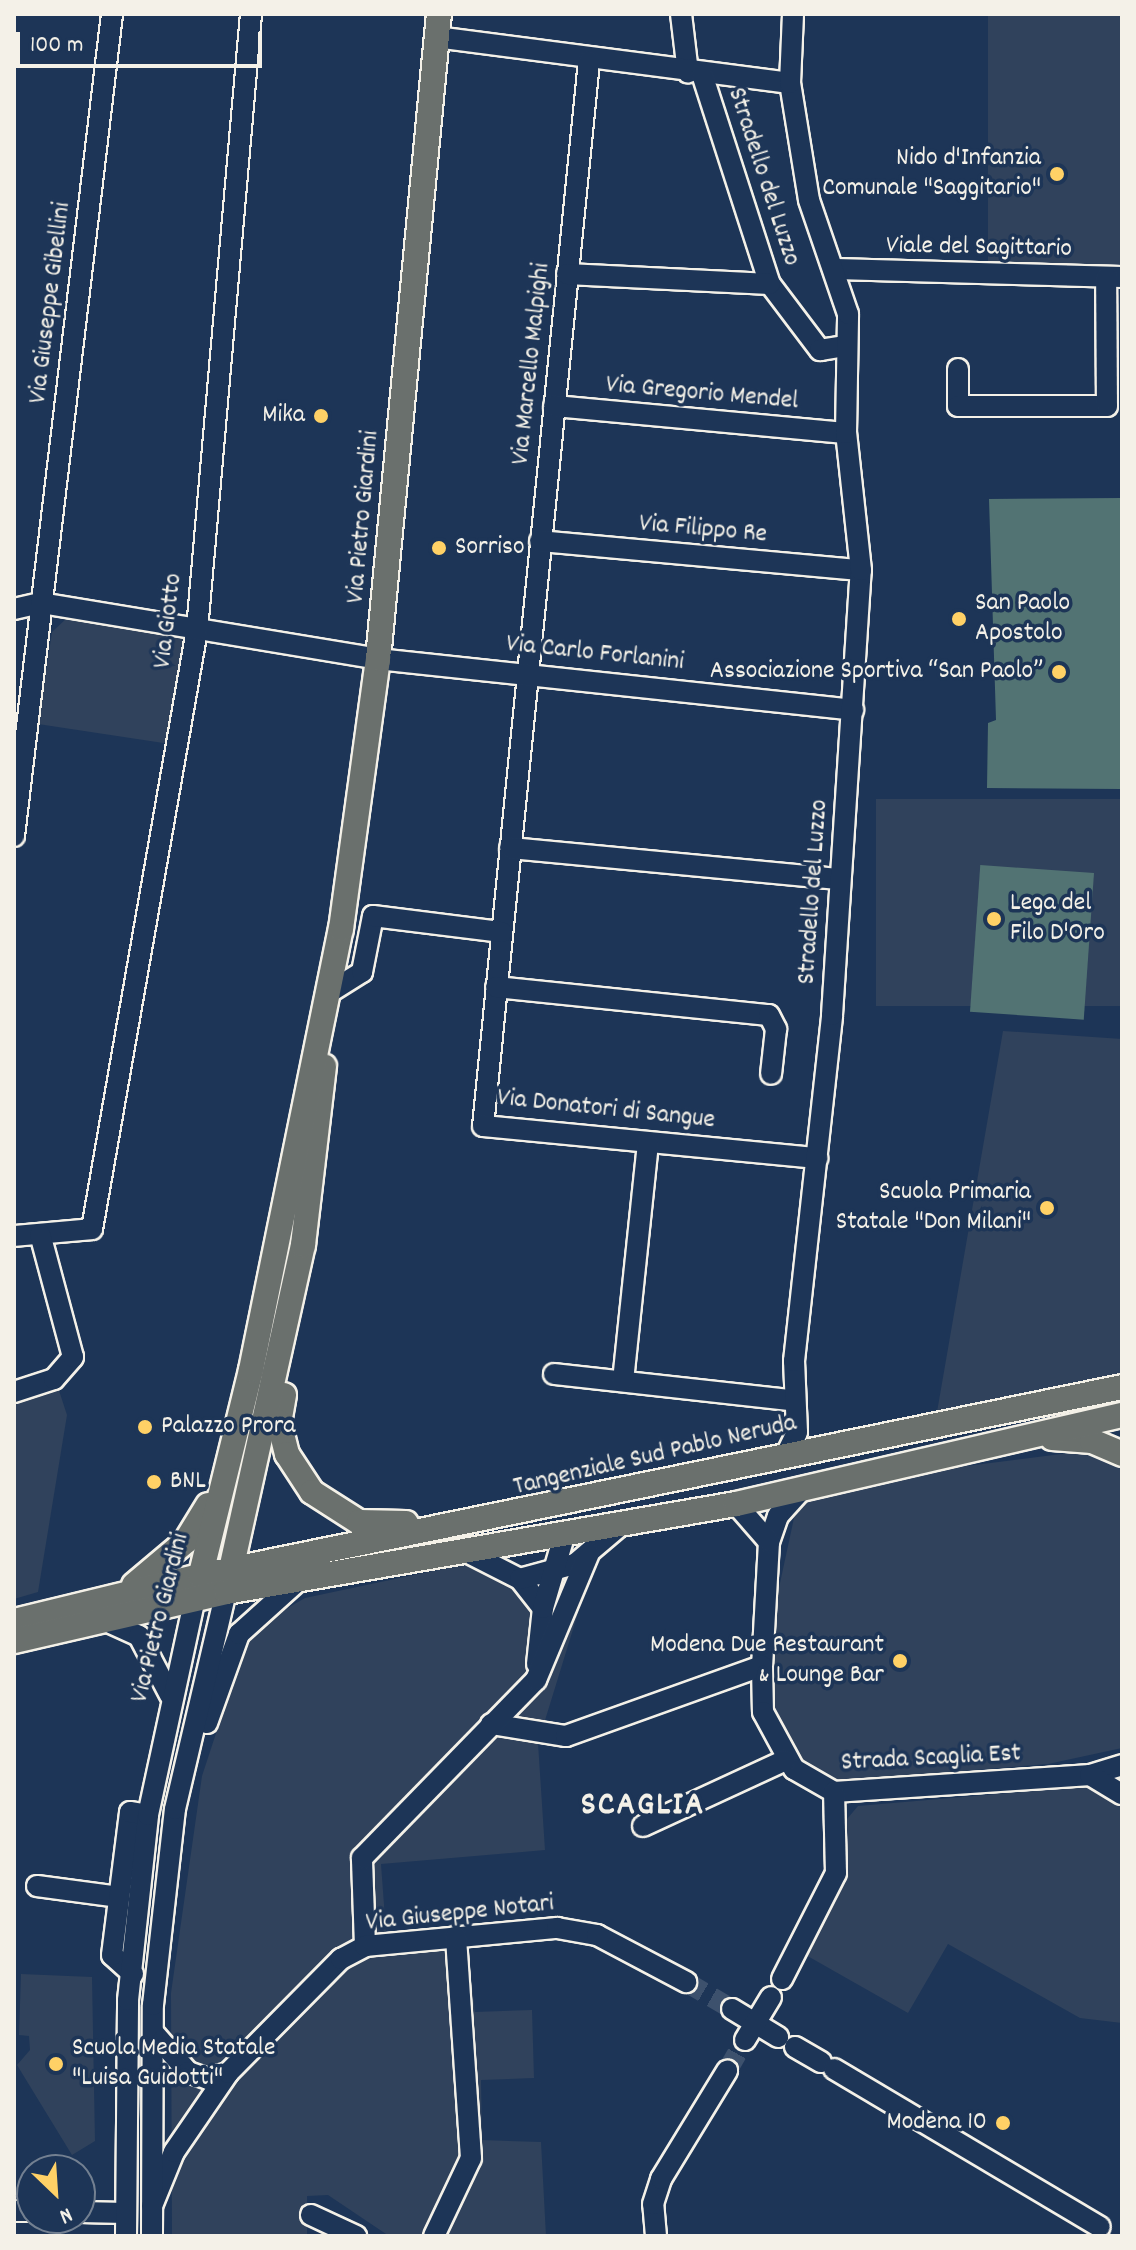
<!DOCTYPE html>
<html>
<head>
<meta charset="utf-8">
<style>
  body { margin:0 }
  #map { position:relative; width:1136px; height:2250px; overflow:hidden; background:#1d3557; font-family:Dekko,sans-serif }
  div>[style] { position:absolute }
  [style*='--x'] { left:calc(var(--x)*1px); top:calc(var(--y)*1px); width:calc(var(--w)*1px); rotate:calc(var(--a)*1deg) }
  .built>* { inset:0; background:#30425c; transform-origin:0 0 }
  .green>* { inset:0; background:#527373; transform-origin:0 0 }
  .minor-tunnel>* { height:20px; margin-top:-10px; transform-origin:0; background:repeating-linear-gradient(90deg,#3d516d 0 20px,transparent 0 30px) }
  .roads { filter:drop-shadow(2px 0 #f4f1e8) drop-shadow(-2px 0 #f4f1e8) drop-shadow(0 2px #f4f1e8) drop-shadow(0 -2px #f4f1e8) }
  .minor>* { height:20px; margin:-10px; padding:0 10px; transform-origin:10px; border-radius:10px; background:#1d3557 }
  .major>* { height:24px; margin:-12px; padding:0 12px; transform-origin:12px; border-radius:12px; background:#6a706d }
  .dots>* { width:22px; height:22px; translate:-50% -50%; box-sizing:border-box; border:4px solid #1d3557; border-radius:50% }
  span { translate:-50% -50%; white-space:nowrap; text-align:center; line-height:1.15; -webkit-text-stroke:7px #1d3557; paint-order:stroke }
  .poi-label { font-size:26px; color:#f4f1e8 }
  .right { translate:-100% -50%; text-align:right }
  .left { translate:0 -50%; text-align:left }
  .street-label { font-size:26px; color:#f4f1e8 }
  .district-label { font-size:34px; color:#f4f1e8; font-weight:700; letter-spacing:2px }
  .frame { position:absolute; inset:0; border:16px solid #f4f1e8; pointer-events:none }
  .north { position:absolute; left:16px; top:2154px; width:80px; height:80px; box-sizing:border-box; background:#1d3557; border:2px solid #738091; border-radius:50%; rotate:155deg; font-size:22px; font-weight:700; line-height:32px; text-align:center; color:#f4f1e8 }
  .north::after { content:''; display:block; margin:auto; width:28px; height:36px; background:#ffd166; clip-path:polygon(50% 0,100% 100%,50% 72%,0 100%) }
  .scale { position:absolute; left:16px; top:32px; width:246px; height:36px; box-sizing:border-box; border:4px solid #f4f1e8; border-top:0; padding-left:10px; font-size:24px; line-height:28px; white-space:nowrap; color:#f4f1e8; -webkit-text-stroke:6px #1d3557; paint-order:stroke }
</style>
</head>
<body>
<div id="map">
  <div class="built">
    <i style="left:988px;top:14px;width:134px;height:250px"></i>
    <i style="clip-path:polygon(68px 617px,186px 635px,170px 744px,38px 724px,52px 632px)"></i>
    <i style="left:876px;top:799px;width:246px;height:207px"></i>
    <i style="clip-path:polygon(1003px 1031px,1122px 1039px,1122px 1377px,937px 1412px)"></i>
    <i style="clip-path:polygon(52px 1369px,67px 1415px,38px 1592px,14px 1599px,14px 1381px)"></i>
    <i style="clip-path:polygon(1085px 1451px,1122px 1465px,1122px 1748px,1048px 1764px,827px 1782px,809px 1770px,774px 1717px,774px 1611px,797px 1504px,920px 1472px)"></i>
    <i style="clip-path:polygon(475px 1562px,518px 1586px,591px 1571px,538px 1743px,545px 1850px,381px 1864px,386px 1932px,465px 1926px,475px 2012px,532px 2010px,534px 2078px,481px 2080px,482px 2140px,541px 2142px,546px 2236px,389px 2236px,328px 2195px,307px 2196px,307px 2236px,172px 2236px,171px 1993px,202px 1776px,244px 1648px,272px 1617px,305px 1598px)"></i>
    <i style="clip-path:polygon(1092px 1786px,1122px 1801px,1122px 2023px,1080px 2018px,948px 1944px,908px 2013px,804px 1954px,847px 1819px,858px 1806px)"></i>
    <i style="clip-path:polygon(21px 1974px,92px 1977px,95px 2141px,72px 2155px,17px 2065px,30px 2050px,29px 2036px,19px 2035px)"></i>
  </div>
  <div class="green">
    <i style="clip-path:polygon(1122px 498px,1122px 789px,987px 788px,988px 723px,996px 720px,989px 499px)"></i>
    <i style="left:1094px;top:873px;width:147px;height:114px;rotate:94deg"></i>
  </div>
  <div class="minor-tunnel">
    <i style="--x:686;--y:1982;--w:53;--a:30.4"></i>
    <i style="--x:727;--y:2071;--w:36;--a:-60"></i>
  </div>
  <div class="roads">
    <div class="minor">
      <i style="--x:681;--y:14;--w:59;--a:83.2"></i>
      <i style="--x:436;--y:37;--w:357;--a:7.4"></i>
      <i style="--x:589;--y:61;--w:1070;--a:95.68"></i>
      <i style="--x:483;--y:1126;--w:336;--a:5.5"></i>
      <i style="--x:702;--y:74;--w:221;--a:72.1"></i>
      <i style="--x:770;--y:284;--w:83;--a:52.9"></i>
      <i style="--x:820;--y:350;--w:26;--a:-9"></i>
      <i style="--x:836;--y:269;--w:286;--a:1.6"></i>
      <i style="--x:567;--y:274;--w:203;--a:2.8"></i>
      <i style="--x:958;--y:369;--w:37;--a:90"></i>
      <i style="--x:958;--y:406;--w:149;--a:0"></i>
      <i style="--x:1107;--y:406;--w:129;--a:-90.4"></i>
      <i style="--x:554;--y:406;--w:293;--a:5.3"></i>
      <i style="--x:540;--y:541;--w:322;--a:5.2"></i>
      <i style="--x:14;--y:609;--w:28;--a:-13"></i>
      <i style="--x:41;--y:603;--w:342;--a:9.4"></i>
      <i style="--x:378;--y:659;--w:478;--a:6.1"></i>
      <i style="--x:14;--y:836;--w:828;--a:-83.2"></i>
      <i style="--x:510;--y:848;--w:330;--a:5.4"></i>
      <i style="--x:496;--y:987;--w:274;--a:5.9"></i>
      <i style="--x:769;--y:1015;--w:16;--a:63"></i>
      <i style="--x:776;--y:1029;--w:45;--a:96.3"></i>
      <i style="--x:330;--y:992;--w:38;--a:-32"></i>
      <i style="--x:362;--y:972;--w:57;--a:-78.9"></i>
      <i style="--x:373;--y:916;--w:130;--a:7.1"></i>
      <i style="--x:14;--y:1236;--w:78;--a:-5.1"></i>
      <i style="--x:92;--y:1229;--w:608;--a:-80.06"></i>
      <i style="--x:197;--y:630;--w:618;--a:-84.99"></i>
      <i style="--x:554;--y:1374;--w:238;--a:6.3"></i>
      <i style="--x:623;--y:1381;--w:240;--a:-84"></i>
      <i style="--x:14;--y:1392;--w:42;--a:-18"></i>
      <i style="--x:54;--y:1379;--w:29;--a:-49"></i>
      <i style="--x:73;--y:1357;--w:127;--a:-105"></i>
      <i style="--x:786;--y:1455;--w:25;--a:-64"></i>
      <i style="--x:797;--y:1432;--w:71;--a:-92.4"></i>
      <i style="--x:794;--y:1361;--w:348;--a:-83.7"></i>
      <i style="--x:832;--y:1015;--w:446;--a:-86.3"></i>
      <i style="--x:861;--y:570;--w:138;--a:-96.2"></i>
      <i style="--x:846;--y:433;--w:119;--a:-89"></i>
      <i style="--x:848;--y:314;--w:120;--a:-108.9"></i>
      <i style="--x:809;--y:200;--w:119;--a:-99.2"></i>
      <i style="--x:790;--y:83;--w:69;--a:-87.5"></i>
      <i style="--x:804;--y:1487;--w:39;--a:132"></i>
      <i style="--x:778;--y:1516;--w:28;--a:109"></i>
      <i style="--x:769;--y:1542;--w:124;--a:93.2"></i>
      <i style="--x:762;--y:1666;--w:46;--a:88.8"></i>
      <i style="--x:763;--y:1712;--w:65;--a:61.5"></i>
      <i style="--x:794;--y:1769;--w:46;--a:29.9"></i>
      <i style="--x:834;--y:1792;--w:257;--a:-3.8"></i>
      <i style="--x:1090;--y:1775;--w:34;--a:-17"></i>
      <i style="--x:736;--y:1504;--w:50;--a:49"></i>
      <i style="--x:463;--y:1550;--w:64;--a:27"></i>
      <i style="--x:520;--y:1579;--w:37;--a:52"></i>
      <i style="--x:520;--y:1579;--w:57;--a:-15.3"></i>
      <i style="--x:575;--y:1564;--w:62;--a:-40.4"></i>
      <i style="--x:97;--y:1617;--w:46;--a:24.3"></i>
      <i style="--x:139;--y:1636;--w:67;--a:62.3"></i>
      <i style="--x:537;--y:1664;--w:56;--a:-83.9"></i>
      <i style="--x:543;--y:1608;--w:78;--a:-73.7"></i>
      <i style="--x:207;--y:1723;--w:95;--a:-70.2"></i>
      <i style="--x:239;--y:1634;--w:81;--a:-42"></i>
      <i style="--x:491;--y:1724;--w:76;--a:9.1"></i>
      <i style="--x:566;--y:1736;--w:208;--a:-19.7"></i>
      <i style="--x:1090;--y:1775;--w:37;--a:31"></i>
      <i style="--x:643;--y:1826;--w:157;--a:-24.8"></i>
      <i style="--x:37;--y:1886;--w:83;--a:7.6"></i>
      <i style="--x:365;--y:1946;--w:88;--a:-92"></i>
      <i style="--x:362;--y:1858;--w:249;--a:-45.7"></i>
      <i style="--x:536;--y:1680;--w:138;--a:-67.3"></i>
      <i style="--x:133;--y:1974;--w:28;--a:-138"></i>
      <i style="--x:112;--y:1955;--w:144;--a:-82.8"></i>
      <i style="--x:130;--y:1812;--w:18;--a:9"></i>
      <i style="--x:782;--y:1979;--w:119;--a:-63"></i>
      <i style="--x:836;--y:1873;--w:81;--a:-91.4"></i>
      <i style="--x:732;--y:2009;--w:54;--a:31.3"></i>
      <i style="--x:153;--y:2032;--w:53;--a:48.8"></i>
      <i style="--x:188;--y:2072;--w:21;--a:19"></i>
      <i style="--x:208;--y:2079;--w:21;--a:-17"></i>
      <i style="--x:745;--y:2040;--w:50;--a:-58.8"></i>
      <i style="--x:795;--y:2047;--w:30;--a:30"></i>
      <i style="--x:834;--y:2069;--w:309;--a:30.7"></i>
      <i style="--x:152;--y:2206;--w:58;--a:-67.8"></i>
      <i style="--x:174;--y:2152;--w:96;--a:-55.6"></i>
      <i style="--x:228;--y:2073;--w:161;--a:-45.3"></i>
      <i style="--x:341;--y:1959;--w:27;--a:-28"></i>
      <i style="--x:365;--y:1946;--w:193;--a:-5.4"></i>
      <i style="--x:557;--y:1928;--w:41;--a:9.9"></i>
      <i style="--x:597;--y:1935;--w:101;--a:27.8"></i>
      <i style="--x:14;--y:2211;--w:18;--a:0"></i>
      <i style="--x:80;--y:2212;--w:46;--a:1.2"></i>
      <i style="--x:311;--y:2215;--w:50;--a:25"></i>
      <i style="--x:126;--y:2236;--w:236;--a:-89.5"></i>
      <i style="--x:128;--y:2000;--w:186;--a:-83.8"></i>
      <i style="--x:148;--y:1815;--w:222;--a:-77.8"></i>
      <i style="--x:152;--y:2236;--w:231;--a:-89.8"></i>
      <i style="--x:153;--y:2005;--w:197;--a:-83.6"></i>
      <i style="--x:175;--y:1809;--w:223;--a:-76.8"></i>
      <i style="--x:434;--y:2236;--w:86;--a:-64.6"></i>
      <i style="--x:471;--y:2158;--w:222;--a:-93.9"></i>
      <i style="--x:656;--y:2236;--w:32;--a:-95"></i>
      <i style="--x:653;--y:2204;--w:26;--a:-72"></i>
      <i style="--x:661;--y:2179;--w:127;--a:-58.6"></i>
    </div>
    <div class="major">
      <i style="--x:284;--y:1395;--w:27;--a:100"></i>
      <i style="--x:279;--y:1422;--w:33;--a:76"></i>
      <i style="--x:287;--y:1454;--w:45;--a:56.7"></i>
      <i style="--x:312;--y:1492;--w:56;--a:32.6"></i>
      <i style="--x:359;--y:1522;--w:47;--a:1.2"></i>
      <i style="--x:1052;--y:1438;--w:40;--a:4.3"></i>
      <i style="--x:1092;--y:1441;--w:33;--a:23"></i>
      <i style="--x:228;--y:1583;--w:346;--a:-77.5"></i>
      <i style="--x:303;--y:1245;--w:180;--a:-83.3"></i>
      <i style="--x:134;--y:1585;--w:68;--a:-40.2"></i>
      <i style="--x:186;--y:1541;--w:42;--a:-58.6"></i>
      <i style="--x:195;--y:1598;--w:235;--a:-76.2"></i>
      <i style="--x:251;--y:1370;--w:450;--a:-78.5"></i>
      <i style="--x:341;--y:929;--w:273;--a:-82.2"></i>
      <i style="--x:378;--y:659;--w:648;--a:-84.6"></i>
      <i style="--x:14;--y:1621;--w:191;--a:-13.6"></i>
      <i style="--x:200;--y:1576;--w:941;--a:-11.58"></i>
      <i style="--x:14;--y:1641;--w:218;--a:-13"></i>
      <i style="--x:226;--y:1592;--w:518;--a:-9.79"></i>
      <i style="--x:736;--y:1504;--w:396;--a:-13"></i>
    </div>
  </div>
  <div class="dots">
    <i style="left:1057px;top:174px;background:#ffd166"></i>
    <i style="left:321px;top:416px;background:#ffd166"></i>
    <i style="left:439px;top:548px;background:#ffd166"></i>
    <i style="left:959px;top:619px;background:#ffd166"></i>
    <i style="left:1059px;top:672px;background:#ffd166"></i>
    <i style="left:994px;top:919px;background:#ffd166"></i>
    <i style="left:1047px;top:1208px;background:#ffd166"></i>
    <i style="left:145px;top:1427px;background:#ffd166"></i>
    <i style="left:154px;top:1482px;background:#ffd166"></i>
    <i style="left:900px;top:1661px;background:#ffd166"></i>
    <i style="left:56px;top:2064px;background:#ffd166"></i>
    <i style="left:1003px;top:2123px;background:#ffd166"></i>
  </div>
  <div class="poi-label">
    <span class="right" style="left:1041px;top:174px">Nido d'Infanzia<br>Comunale "Saggitario"</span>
    <span class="right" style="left:305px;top:416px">Mika</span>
    <span class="left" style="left:455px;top:548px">Sorriso</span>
    <span class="left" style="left:975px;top:619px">San Paolo<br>Apostolo</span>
    <span class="right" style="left:1043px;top:672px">Associazione Sportiva “San Paolo”</span>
    <span class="left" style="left:1010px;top:919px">Lega del<br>Filo D'Oro</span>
    <span class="right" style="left:1031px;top:1208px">Scuola Primaria<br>Statale "Don Milani"</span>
    <span class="left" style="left:161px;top:1427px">Palazzo Prora</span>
    <span class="left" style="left:170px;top:1482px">BNL</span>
    <span class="right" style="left:884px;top:1661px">Modena Due Restaurant<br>&amp; Lounge Bar</span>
    <span class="left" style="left:72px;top:2064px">Scuola Media Statale<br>"Luisa Guidotti"</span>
    <span class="right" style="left:987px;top:2123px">Modena 10</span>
  </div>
  <div class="street-label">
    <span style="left:763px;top:177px;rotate:72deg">Stradello del Luzzo</span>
    <span style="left:979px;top:248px;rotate:1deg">Viale del Sagittario</span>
    <span style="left:51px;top:303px;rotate:-83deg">Via Giuseppe Gibellini</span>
    <span style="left:532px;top:364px;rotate:-84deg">Via Marcello Malpighi</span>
    <span style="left:702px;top:394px;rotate:5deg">Via Gregorio Mendel</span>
    <span style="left:364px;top:517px;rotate:-85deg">Via Pietro Giardini</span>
    <span style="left:703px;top:530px;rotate:5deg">Via Filippo Re</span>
    <span style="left:169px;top:621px;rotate:-83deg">Via Giotto</span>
    <span style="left:595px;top:654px;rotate:6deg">Via Carlo Forlanini</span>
    <span style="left:814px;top:892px;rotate:-86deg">Stradello del Luzzo</span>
    <span style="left:606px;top:1110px;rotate:6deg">Via Donatori di Sangue</span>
    <span style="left:655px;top:1456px;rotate:-13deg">Tangenziale Sud Pablo Neruda</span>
    <span style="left:161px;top:1618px;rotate:-76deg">Via Pietro Giardini</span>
    <span style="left:931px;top:1759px;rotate:-3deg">Strada Scaglia Est</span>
    <span style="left:460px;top:1914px;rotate:-6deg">Via Giuseppe Notari</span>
  </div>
  <div class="district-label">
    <span style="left:643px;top:1807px">SCAGLIA</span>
  </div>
  <div class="frame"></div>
  <div class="north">N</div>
  <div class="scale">100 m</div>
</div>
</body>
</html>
